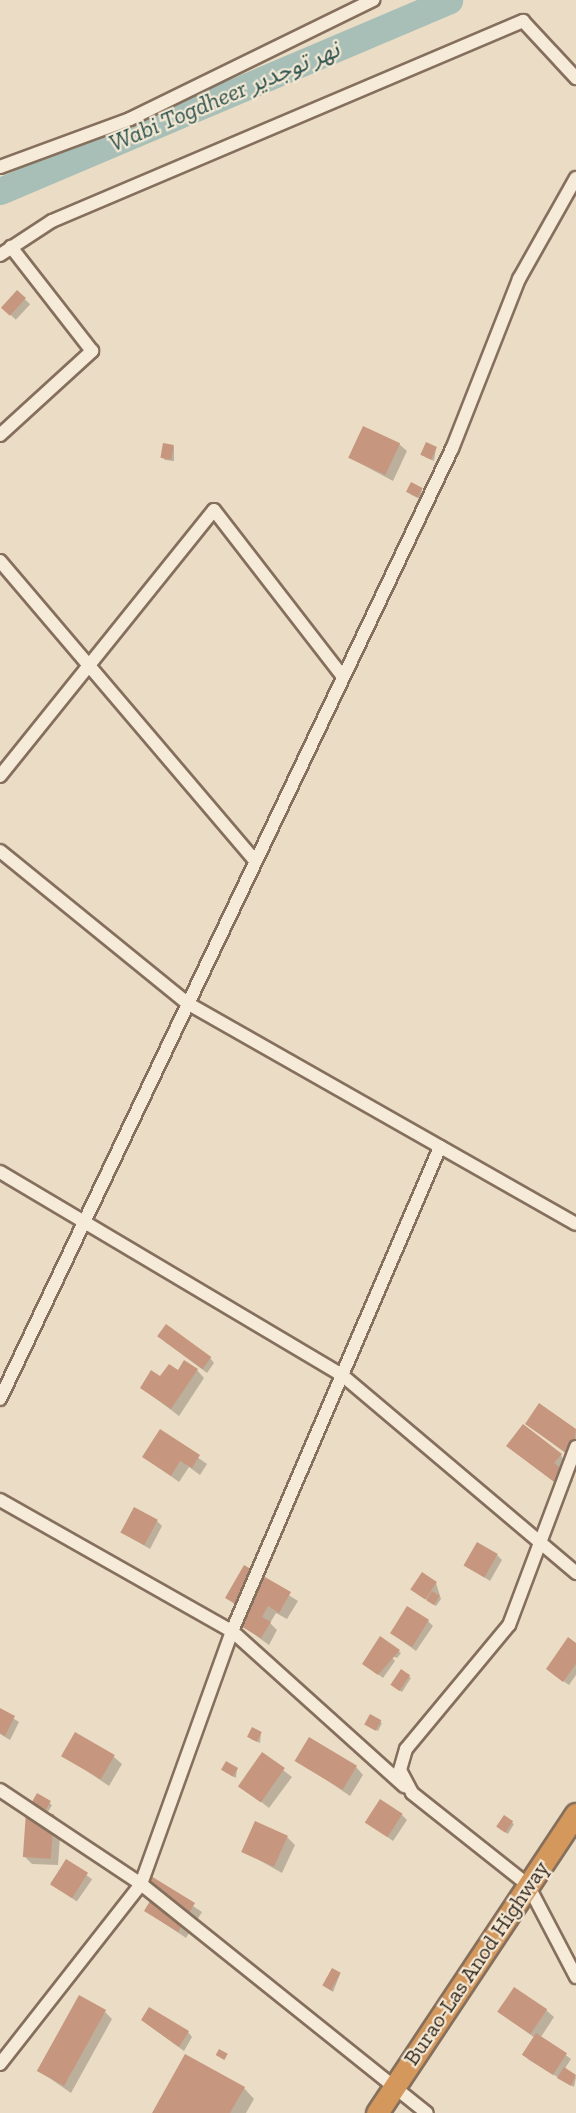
<!DOCTYPE html>
<html>
<head>
<meta charset="utf-8">
<style>
  body { margin:0 }
  #map { position:relative; width:576px; height:2113px; overflow:hidden; background:#ebddc5; font-family:"Zilla Slab","Noto Sans Arabic",serif }
  div>[style] { position:absolute }
  [style*='--x'] { left:calc(var(--x)*1px); top:calc(var(--y)*1px); width:calc(var(--w)*1px); rotate:calc(var(--a)*1deg) }
  .shadow>* { inset:0; background:#0003; transform-origin:0 0 }
  .river>* { height:27px; margin:-13.5px; padding:0 13.5px; transform-origin:13.5px; border-radius:13.5px; background:#a7bfb6 }
  .building>* { inset:0; background:#c6977e; transform-origin:0 0 }
  .roads { filter:drop-shadow(2px 0 #856f5d) drop-shadow(-2px 0 #856f5d) drop-shadow(0 2px #856f5d) drop-shadow(0 -2px #856f5d) }
  .street>* { height:12px; margin:-6px; padding:0 6px; transform-origin:6px; border-radius:6px; background:#f6ebd8 }
  .highway>* { height:21px; margin:-10.5px; padding:0 10.5px; transform-origin:10.5px; border-radius:10.5px; background:#d4975c }
  span { translate:-50% -50%; white-space:nowrap; text-align:center; line-height:1.15; -webkit-text-stroke:4.5px #f3e8d4; paint-order:stroke }
  .street-label { font-size:22px; color:#36291f }
  .water-label { font-size:24px; color:#305550; font-style:italic }
</style>
</head>
<body>
<div id="map">
  <div class="shadow">
    <i style="left:17px;top:292px;width:18px;height:21px;rotate:43deg"></i>
    <i style="clip-path:polygon(399px 444px,407px 451px,393px 481px,350px 458px)"></i>
    <i style="clip-path:polygon(174px 446px,174px 461px,165px 460px,163px 458px)"></i>
    <i style="clip-path:polygon(436px 448px,434px 461px,425px 457px)"></i>
    <i style="clip-path:polygon(422px 489px,420px 499px,410px 494px)"></i>
    <i style="clip-path:polygon(164px 1341px,210px 1358px,214px 1363px,207px 1373px)"></i>
    <i style="clip-path:polygon(197px 1370px,204px 1378px,179px 1416px,142px 1388px)"></i>
    <i style="clip-path:polygon(539px 1405px,576px 1431px,576px 1461px,527px 1424px)"></i>
    <i style="clip-path:polygon(160px 1431px,207px 1464px,200px 1475px,189px 1467px,179px 1482px,144px 1457px)"></i>
    <i style="clip-path:polygon(516px 1453px,561px 1455px,573px 1481px,565px 1490px)"></i>
    <i style="clip-path:polygon(157px 1521px,162px 1526px,150px 1549px,123px 1533px)"></i>
    <i style="clip-path:polygon(497px 1555px,502px 1560px,490px 1581px,465px 1565px)"></i>
    <i style="clip-path:polygon(244px 1567px,298px 1601px,287px 1619px,276px 1613px,270px 1623px,277px 1630px,269px 1645px,241px 1625px,248px 1613px,226px 1598px)"></i>
    <i style="clip-path:polygon(436px 1583px,441px 1599px,436px 1606px,416px 1593px)"></i>
    <i style="clip-path:polygon(428px 1621px,433px 1626px,416px 1651px,391px 1633px)"></i>
    <i style="clip-path:polygon(380px 1638px,401px 1653px,397px 1658px,390px 1655px,395px 1661px,383px 1678px,364px 1663px)"></i>
    <i style="clip-path:polygon(576px 1645px,576px 1675px,569px 1685px,553px 1674px)"></i>
    <i style="clip-path:polygon(402px 1671px,411px 1678px,402px 1692px,394px 1687px)"></i>
    <i style="clip-path:polygon(0 1710px,19px 1722px,10px 1740px,0 1734px)"></i>
    <i style="clip-path:polygon(371px 1716px,382px 1723px,378px 1731px,368px 1726px)"></i>
    <i style="clip-path:polygon(261px 1733px,260px 1743px,251px 1739px)"></i>
    <i style="clip-path:polygon(262px 1754px,292px 1777px,269px 1808px,246px 1790px)"></i>
    <i style="clip-path:polygon(63px 1755px,114px 1757px,122px 1764px,109px 1786px)"></i>
    <i style="clip-path:polygon(297px 1760px,356px 1767px,363px 1775px,350px 1796px)"></i>
    <i style="clip-path:polygon(237px 1769px,236px 1778px,225px 1772px)"></i>
    <i style="clip-path:polygon(38px 1795px,52px 1805px,48px 1812px,35px 1804px)"></i>
    <i style="clip-path:polygon(54px 1815px,61px 1823px,58px 1865px,32px 1864px,24px 1856px)"></i>
    <i style="clip-path:polygon(402px 1815px,407px 1820px,393px 1841px,367px 1822px)"></i>
    <i style="clip-path:polygon(504px 1817px,514px 1824px,508px 1834px,500px 1829px)"></i>
    <i style="clip-path:polygon(287px 1837px,295px 1845px,282px 1873px,243px 1851px)"></i>
    <i style="left:66px;top:1861px;width:32px;height:27px;rotate:35deg"></i>
    <i style="clip-path:polygon(151px 1878px,202px 1912px,186px 1938px,146px 1911px,151px 1902px,142px 1894px)"></i>
    <i style="clip-path:polygon(340px 1974px,333px 1992px,325px 1987px)"></i>
    <i style="clip-path:polygon(546px 2010px,554px 2017px,541px 2037px,571px 2059px,564px 2070px,576px 2077px,574px 2087px,529px 2060px,524px 2055px,535px 2038px,499px 2012px)"></i>
    <i style="clip-path:polygon(105px 2012px,112px 2019px,71px 2093px,38px 2070px)"></i>
    <i style="clip-path:polygon(147px 2024px,188px 2032px,192px 2037px,184px 2051px)"></i>
    <i style="clip-path:polygon(244px 2088px,254px 2099px,246px 2113px,154px 2113px)"></i>
  </div>
  <div class="river">
    <i style="--x:0;--y:191;--w:488;--a:-23"></i>
  </div>
  <div class="building">
    <i style="left:17px;top:290px;width:12px;height:24px;rotate:42deg"></i>
    <i style="left:363px;top:426px;width:41px;height:35px;rotate:25deg"></i>
    <i style="left:426px;top:442px;width:12px;height:14px;rotate:24deg"></i>
    <i style="left:163px;top:443px;width:11px;height:15px;rotate:10deg"></i>
    <i style="left:411px;top:482px;width:13px;height:11px;rotate:27deg"></i>
    <i style="left:166px;top:1324px;width:56px;height:15px;rotate:36deg"></i>
    <i style="clip-path:polygon(184px 1360px,198px 1369px,171px 1409px,140px 1388px,151px 1370px,160px 1376px,169px 1364px,178px 1370px)"></i>
    <i style="clip-path:polygon(539px 1403px,576px 1429px,572px 1457px,525px 1424px)"></i>
    <i style="clip-path:polygon(523px 1424px,562px 1454px,554px 1463px,566px 1472px,557px 1484px,506px 1446px)"></i>
    <i style="clip-path:polygon(160px 1429px,200px 1455px,192px 1468px,180px 1461px,171px 1476px,142px 1457px)"></i>
    <i style="left:134px;top:1507px;width:27px;height:29px;rotate:28deg"></i>
    <i style="left:477px;top:1542px;width:24px;height:27px;rotate:30deg"></i>
    <i style="clip-path:polygon(244px 1565px,291px 1592px,279px 1613px,268px 1606px,262px 1617px,271px 1622px,261px 1638px,239px 1625px,248px 1611px,225px 1598px)"></i>
    <i style="left:422px;top:1572px;width:18px;height:21px;rotate:34deg"></i>
    <i style="left:432px;top:1591px;width:9px;height:11px;rotate:32deg"></i>
    <i style="left:407px;top:1606px;width:26px;height:32px;rotate:32deg"></i>
    <i style="clip-path:polygon(380px 1636px,400px 1650px,378px 1675px,362px 1664px)"></i>
    <i style="clip-path:polygon(568px 1637px,576px 1643px,576px 1664px,563px 1682px,546px 1669px)"></i>
    <i style="left:401px;top:1669px;width:11px;height:19px;rotate:34deg"></i>
    <i style="clip-path:polygon(0 1708px,15px 1716px,5px 1736px,0 1733px)"></i>
    <i style="left:370px;top:1714px;width:13px;height:12px;rotate:29deg"></i>
    <i style="left:252px;top:1727px;width:11px;height:11px;rotate:27deg"></i>
    <i style="left:75px;top:1732px;width:46px;height:28px;rotate:30deg"></i>
    <i style="left:309px;top:1737px;width:56px;height:28px;rotate:31deg"></i>
    <i style="left:262px;top:1752px;width:28px;height:42px;rotate:35deg"></i>
    <i style="left:226px;top:1761px;width:14px;height:10px;rotate:30deg"></i>
    <i style="left:37px;top:1793px;width:16px;height:10px;rotate:30deg"></i>
    <i style="left:380px;top:1799px;width:27px;height:28px;rotate:33deg"></i>
    <i style="left:26px;top:1812px;width:28px;height:45px;rotate:4deg"></i>
    <i style="left:504px;top:1815px;width:11px;height:14px;rotate:34deg"></i>
    <i style="left:255px;top:1821px;width:36px;height:34px;rotate:24deg"></i>
    <i style="left:66px;top:1859px;width:26px;height:30px;rotate:32deg"></i>
    <i style="clip-path:polygon(151px 1876px,195px 1903px,178px 1932px,144px 1911px,150px 1901px,140px 1894px)"></i>
    <i style="left:332px;top:1968px;width:10px;height:20px;rotate:29deg"></i>
    <i style="left:514px;top:1987px;width:40px;height:30px;rotate:34deg"></i>
    <i style="left:79px;top:1995px;width:31px;height:87px;rotate:29deg"></i>
    <i style="clip-path:polygon(149px 2007px,189px 2031px,179px 2047px,141px 2020px)"></i>
    <i style="left:536px;top:2033px;width:37px;height:26px;rotate:33deg"></i>
    <i style="left:219px;top:2049px;width:10px;height:7px;rotate:29deg"></i>
    <i style="clip-path:polygon(185px 2054px,245px 2087px,230px 2113px,152px 2113px)"></i>
    <i style="clip-path:polygon(564px 2067px,576px 2075px,571px 2086px,557px 2078px)"></i>
  </div>
  <div class="roads">
    <div class="street">
      <i style="--x:0;--y:167;--w:139;--a:-20.3"></i>
      <i style="--x:130;--y:119;--w:271;--a:-26.1"></i>
      <i style="--x:0;--y:255;--w:62;--a:-33.2"></i>
      <i style="--x:52;--y:221;--w:512;--a:-23.01"></i>
      <i style="--x:523;--y:21;--w:78;--a:47.1"></i>
      <i style="--x:0;--y:435;--w:125;--a:-42.4"></i>
      <i style="--x:92;--y:351;--w:132;--a:-127.9"></i>
      <i style="--x:0;--y:561;--w:394;--a:49.6"></i>
      <i style="--x:0;--y:776;--w:341;--a:-51.2"></i>
      <i style="--x:214;--y:510;--w:211;--a:52.3"></i>
      <i style="--x:0;--y:851;--w:241;--a:39.1"></i>
      <i style="--x:187;--y:1003;--w:447;--a:29.6"></i>
      <i style="--x:0;--y:1172;--w:398;--a:30.7"></i>
      <i style="--x:342;--y:1375;--w:307;--a:40.2"></i>
      <i style="--x:0;--y:1399;--w:1052;--a:-64.56"></i>
      <i style="--x:452;--y:449;--w:183;--a:-68.5"></i>
      <i style="--x:519;--y:279;--w:116;--a:-60.6"></i>
      <i style="--x:576;--y:1447;--w:190;--a:110.6"></i>
      <i style="--x:509;--y:1625;--w:161;--a:129.7"></i>
      <i style="--x:406;--y:1749;--w:22;--a:106"></i>
      <i style="--x:400;--y:1770;--w:26;--a:62"></i>
      <i style="--x:412;--y:1793;--w:148;--a:38.4"></i>
      <i style="--x:528;--y:1885;--w:104;--a:62.4"></i>
      <i style="--x:0;--y:1500;--w:266;--a:29.5"></i>
      <i style="--x:232;--y:1631;--w:232;--a:42"></i>
      <i style="--x:0;--y:1790;--w:169;--a:33.7"></i>
      <i style="--x:141;--y:1884;--w:366;--a:38.7"></i>
      <i style="--x:0;--y:2064;--w:229;--a:-51.9"></i>
      <i style="--x:141;--y:1884;--w:269;--a:-70.2"></i>
      <i style="--x:232;--y:1631;--w:527;--a:-66.74"></i>
    </div>
    <div class="highway">
      <i style="--x:377;--y:2113;--w:359;--a:-56.4"></i>
    </div>
  </div>
  <div class="street-label">
    <span style="left:476px;top:1963px;rotate:-56deg">Burao-Las Anod Highway</span>
  </div>
  <div class="water-label">
    <span style="left:224px;top:96px;rotate:-23deg">Wabi Togdheer نهر توجدير</span>
  </div>
</div>
</body>
</html>
